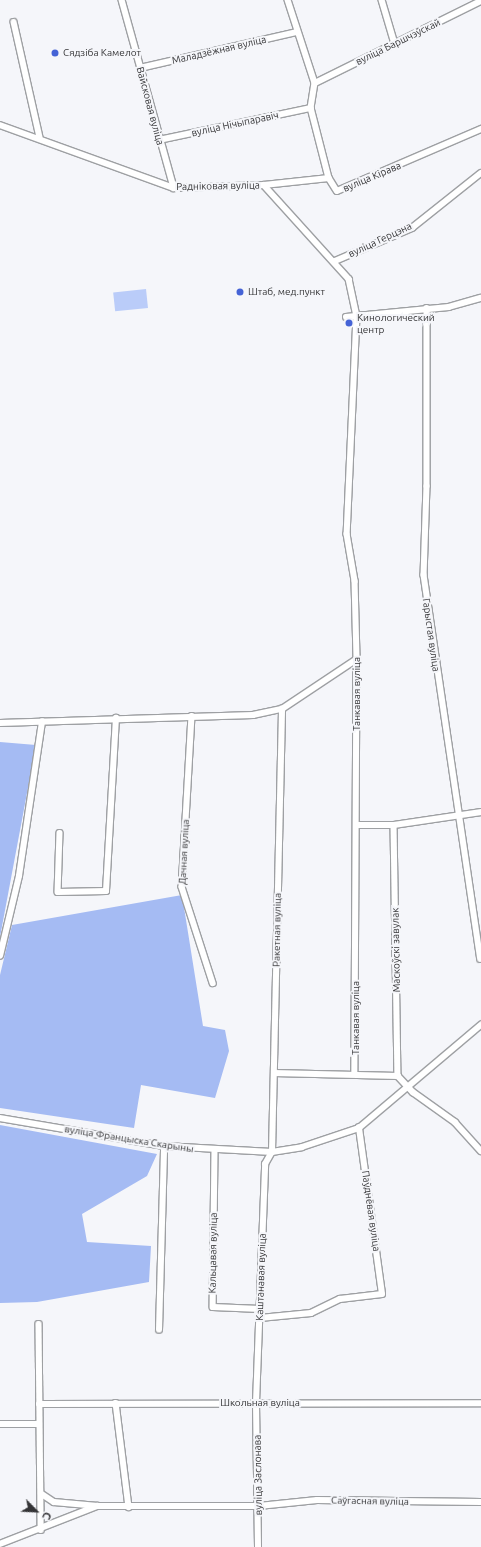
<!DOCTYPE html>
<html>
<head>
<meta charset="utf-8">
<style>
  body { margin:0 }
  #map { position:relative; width:481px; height:1547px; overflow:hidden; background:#f5f6fa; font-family:Ubuntu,sans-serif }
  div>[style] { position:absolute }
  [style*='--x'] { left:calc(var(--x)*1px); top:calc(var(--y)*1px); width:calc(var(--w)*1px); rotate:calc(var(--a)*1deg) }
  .green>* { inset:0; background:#baccf9; transform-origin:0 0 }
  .forest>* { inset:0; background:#a5bbf3 }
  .roads { filter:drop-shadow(1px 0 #9ea0a3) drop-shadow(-1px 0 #9ea0a3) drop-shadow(0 1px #9ea0a3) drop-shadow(0 -1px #9ea0a3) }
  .minor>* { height:5.5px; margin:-2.75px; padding:0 2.75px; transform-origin:2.75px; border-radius:2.75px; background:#fff }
  .dots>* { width:11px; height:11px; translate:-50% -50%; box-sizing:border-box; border:2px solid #f5f6fa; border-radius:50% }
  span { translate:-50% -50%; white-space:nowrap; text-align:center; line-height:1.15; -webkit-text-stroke:4px #f5f6fa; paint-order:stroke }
  .street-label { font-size:10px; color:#343436 }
  .poi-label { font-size:10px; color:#343436 }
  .left { translate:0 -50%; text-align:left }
  .north { position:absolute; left:16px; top:1491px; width:40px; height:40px; -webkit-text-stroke:3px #f5f6fa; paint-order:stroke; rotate:114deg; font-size:11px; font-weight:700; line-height:16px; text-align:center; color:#343436 }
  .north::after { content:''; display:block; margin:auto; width:14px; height:18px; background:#343436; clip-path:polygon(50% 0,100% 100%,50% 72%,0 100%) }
</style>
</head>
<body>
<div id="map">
  <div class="green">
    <i style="left:146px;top:289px;width:19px;height:33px;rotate:84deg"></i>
  </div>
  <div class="forest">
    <i style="clip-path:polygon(0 742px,36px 745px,0 937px)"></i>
    <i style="clip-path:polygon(182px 895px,203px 1026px,225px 1030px,229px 1051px,215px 1098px,141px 1085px,134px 1128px,0 1108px,0 975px,12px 925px)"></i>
    <i style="clip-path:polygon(0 1125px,157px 1154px,147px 1176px,82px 1214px,87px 1242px,151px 1246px,149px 1282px,37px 1302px,0 1303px)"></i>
  </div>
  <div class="roads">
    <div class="minor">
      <i style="--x:122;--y:0;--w:195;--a:74.5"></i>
      <i style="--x:288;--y:0;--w:87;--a:72"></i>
      <i style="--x:315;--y:83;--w:25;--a:99"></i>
      <i style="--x:311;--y:108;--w:72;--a:75.6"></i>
      <i style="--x:382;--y:0;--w:46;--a:73.5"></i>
      <i style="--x:14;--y:22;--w:118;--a:77.3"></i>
      <i style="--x:140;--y:68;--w:161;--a:-12.9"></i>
      <i style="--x:315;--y:83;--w:185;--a:-26.3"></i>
      <i style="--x:0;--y:125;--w:185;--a:19.9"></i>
      <i style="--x:174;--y:188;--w:90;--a:-1.9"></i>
      <i style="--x:264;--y:185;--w:65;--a:-6.1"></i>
      <i style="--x:329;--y:178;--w:15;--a:58"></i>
      <i style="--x:337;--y:191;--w:157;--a:-23.3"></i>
      <i style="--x:159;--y:140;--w:155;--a:-11.9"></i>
      <i style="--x:264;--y:185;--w:127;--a:47.9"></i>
      <i style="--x:349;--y:279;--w:38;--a:78"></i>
      <i style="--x:357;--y:316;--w:218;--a:92.6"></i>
      <i style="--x:347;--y:534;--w:48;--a:80.3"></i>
      <i style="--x:355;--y:581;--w:78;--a:88.5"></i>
      <i style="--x:357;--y:659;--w:413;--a:90.3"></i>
      <i style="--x:335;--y:261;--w:84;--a:-23.2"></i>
      <i style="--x:412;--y:228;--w:88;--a:-38.6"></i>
      <i style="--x:427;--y:308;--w:178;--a:90"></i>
      <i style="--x:427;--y:486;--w:89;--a:91.9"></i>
      <i style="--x:424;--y:575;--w:388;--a:81.6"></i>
      <i style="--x:346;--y:317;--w:103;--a:-5.5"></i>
      <i style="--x:449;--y:307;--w:33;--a:-16"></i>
      <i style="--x:192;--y:716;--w:171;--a:93.3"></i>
      <i style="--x:182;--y:887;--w:101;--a:72.1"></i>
      <i style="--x:0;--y:723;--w:253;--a:-1.8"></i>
      <i style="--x:253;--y:715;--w:30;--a:-12"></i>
      <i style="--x:282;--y:709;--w:90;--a:-33.7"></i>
      <i style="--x:357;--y:825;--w:37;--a:0"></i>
      <i style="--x:394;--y:825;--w:88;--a:-8.5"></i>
      <i style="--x:394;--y:825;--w:251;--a:89.1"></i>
      <i style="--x:60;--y:833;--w:59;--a:91.9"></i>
      <i style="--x:58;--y:892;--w:48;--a:-1.2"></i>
      <i style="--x:106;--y:891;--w:173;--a:-86.7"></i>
      <i style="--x:0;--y:956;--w:82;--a:-76.6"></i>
      <i style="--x:19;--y:876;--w:156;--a:-81.5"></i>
      <i style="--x:274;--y:1073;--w:124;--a:1.4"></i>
      <i style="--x:398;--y:1076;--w:22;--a:47"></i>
      <i style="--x:413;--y:1092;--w:52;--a:35.5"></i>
      <i style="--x:455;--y:1122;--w:39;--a:48"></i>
      <i style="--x:0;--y:1118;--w:166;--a:9.7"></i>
      <i style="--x:164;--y:1146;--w:108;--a:3.2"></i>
      <i style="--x:272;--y:1152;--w:30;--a:-9"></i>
      <i style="--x:302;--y:1147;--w:60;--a:-18.4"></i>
      <i style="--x:359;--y:1128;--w:160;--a:-40.2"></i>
      <i style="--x:215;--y:1151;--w:156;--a:90.7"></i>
      <i style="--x:213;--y:1307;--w:47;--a:2.4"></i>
      <i style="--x:260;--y:1318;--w:51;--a:-5.6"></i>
      <i style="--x:311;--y:1313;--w:32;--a:-26"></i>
      <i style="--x:340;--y:1299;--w:42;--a:-6.8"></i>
      <i style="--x:382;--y:1294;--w:168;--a:-97.9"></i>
      <i style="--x:39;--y:1324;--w:206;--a:89.4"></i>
      <i style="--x:159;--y:1330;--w:184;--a:-88.4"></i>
      <i style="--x:116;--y:1403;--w:105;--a:82.9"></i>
      <i style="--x:39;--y:1404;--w:442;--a:-0.1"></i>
      <i style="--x:0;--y:1424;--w:39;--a:0"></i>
      <i style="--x:42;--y:1494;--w:14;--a:34"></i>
      <i style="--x:54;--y:1502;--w:44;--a:5.2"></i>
      <i style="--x:98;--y:1506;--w:161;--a:0"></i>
      <i style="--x:259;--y:1506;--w:58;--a:-5.9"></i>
      <i style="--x:317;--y:1500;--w:164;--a:0.7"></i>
      <i style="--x:0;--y:1544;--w:104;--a:-21.4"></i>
      <i style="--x:258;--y:1547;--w:144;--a:-90.8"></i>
      <i style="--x:256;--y:1403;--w:239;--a:-87.8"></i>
      <i style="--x:265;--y:1164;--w:14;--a:-60"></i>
      <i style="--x:272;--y:1152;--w:443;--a:-88.7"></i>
    </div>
  </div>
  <div class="dots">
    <i style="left:55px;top:53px;background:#4563d6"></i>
    <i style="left:240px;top:292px;background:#4563d6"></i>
    <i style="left:349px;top:323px;background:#4563d6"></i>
  </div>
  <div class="street-label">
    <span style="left:398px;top:42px;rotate:-26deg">вуліца Баршчэўскай</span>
    <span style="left:219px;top:50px;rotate:-13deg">Маладзёжная вуліца</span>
    <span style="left:150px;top:106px;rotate:75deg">Вайсковая вуліца</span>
    <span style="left:235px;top:124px;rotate:-12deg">вуліца Нічыпаравіч</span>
    <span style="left:372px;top:177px;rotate:-23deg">вуліца Кірава</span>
    <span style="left:218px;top:186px;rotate:-1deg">Радніковая вуліца</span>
    <span style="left:380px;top:240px;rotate:-25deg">вуліца Герцэна</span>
    <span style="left:431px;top:635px;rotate:82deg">Гарыстая вуліца</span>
    <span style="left:357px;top:694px;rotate:-90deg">Танкавая вуліца</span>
    <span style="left:184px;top:852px;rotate:-87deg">Дачная вуліца</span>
    <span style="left:277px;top:930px;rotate:-89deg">Ракетная вуліца</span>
    <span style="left:396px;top:950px;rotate:-91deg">Маскоўскі завулак</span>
    <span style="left:356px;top:1018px;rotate:-90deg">Танкавая вуліца</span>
    <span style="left:129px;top:1139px;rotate:9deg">вуліца Францыска Скарыны</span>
    <span style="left:371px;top:1211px;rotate:82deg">Паўднёвая вуліца</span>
    <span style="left:213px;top:1253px;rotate:-89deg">Кальцавая вуліца</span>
    <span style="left:261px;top:1277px;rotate:-88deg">Каштанавая вуліца</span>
    <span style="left:260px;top:1403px">Школьная вуліца</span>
    <span style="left:258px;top:1475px;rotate:-91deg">вуліца Заслонава</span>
    <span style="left:370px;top:1501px;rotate:1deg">Саўгасная вуліца</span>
  </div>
  <div class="poi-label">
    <span class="left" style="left:63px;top:53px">Сядзіба Камелот</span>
    <span class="left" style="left:248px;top:292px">Штаб, мeд.пункт</span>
    <span class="left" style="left:357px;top:323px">Кинологический<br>центр</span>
  </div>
  <div class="north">С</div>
</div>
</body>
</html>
